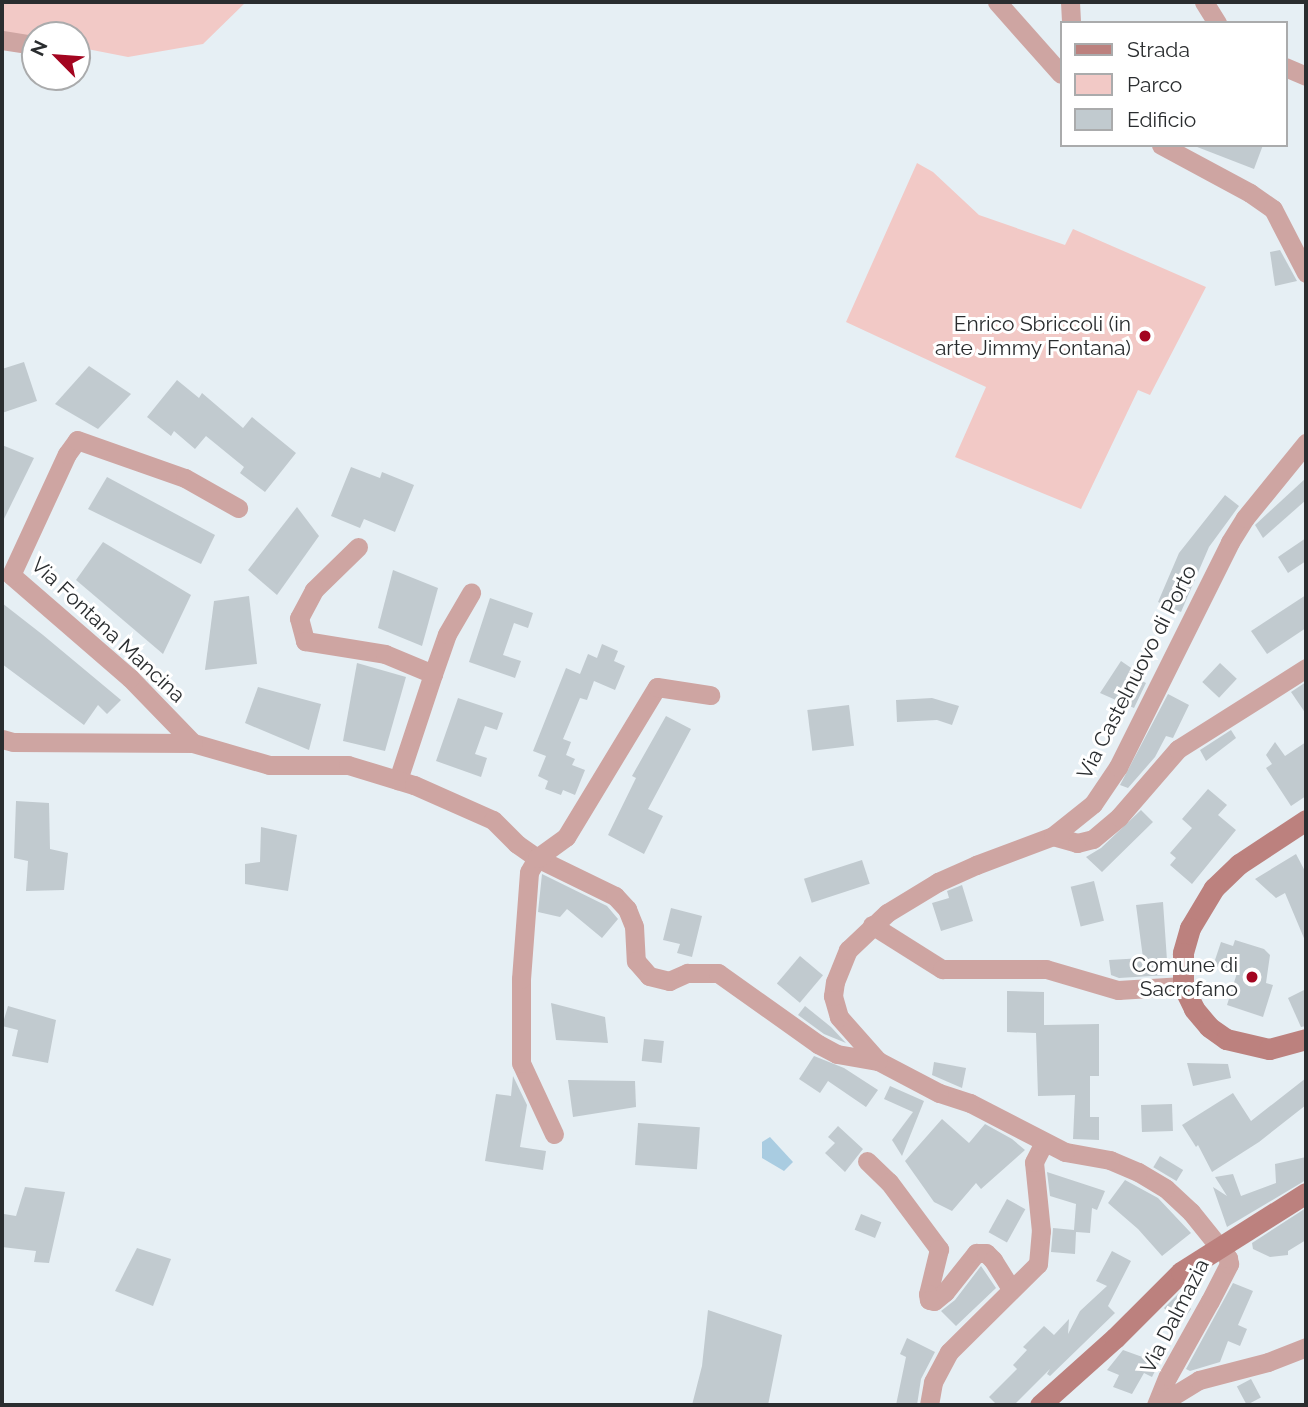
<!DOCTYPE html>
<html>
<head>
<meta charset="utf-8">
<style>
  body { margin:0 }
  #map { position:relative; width:1308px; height:1407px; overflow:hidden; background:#e6eff4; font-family:Raleway,sans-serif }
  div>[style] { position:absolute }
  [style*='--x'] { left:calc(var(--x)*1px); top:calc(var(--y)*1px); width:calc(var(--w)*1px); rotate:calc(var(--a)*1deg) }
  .green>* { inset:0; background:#f2c9c6 }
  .water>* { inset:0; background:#a9cce1 }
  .building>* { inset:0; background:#c1cacf; transform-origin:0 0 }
  .street>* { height:19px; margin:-9.5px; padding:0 9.5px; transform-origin:9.5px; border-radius:9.5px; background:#cea5a2 }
  .secondary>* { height:21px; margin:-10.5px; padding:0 10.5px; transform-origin:10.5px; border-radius:10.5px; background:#bc817e }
  .dots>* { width:19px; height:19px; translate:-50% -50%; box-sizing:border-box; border:4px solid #fff; border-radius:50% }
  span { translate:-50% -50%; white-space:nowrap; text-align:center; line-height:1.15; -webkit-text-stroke:6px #fff; paint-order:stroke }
  .poi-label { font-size:21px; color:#2a2d2f }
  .right { translate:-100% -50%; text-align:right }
  .street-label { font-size:21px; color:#2a2d2f }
  .frame { position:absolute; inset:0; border:4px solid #2a2d2f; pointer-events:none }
  .legend { position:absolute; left:1060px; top:21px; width:228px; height:126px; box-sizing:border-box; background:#fff; border:2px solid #aaabac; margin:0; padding:9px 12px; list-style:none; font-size:21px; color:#2a2d2f }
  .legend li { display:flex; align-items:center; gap:14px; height:35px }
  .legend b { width:35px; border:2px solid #aaabac }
  .north { position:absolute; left:21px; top:21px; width:70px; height:70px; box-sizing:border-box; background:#fff; border:2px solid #aaabac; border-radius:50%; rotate:295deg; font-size:19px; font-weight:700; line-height:28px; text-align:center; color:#2a2d2f }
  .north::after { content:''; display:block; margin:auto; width:24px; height:32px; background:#a30520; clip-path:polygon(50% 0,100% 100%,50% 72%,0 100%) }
</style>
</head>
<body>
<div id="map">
  <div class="green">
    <i style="clip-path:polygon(2px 2px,246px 2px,203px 44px,128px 57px,77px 47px,77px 35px,35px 35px,35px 38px,2px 31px)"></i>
    <i style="clip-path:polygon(917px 163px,933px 172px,979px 215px,1065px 245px,1073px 229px,1206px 287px,1150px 395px,1138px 390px,1081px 509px,955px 457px,986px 387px,846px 322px)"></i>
  </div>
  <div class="water">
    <i style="clip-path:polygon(770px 1137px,793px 1162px,784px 1171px,762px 1158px,762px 1142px)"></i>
  </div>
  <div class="building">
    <i style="clip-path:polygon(1192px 145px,1263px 145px,1254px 169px)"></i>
    <i style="clip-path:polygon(1280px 250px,1297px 281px,1275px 286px,1270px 252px)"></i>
    <i style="clip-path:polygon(24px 362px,37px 401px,2px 413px,2px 369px)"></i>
    <i style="clip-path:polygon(89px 366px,131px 394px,98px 429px,55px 404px)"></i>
    <i style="clip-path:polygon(177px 380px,199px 398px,202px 393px,243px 428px,252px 417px,296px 453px,265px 492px,240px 473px,244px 467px,206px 436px,195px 449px,174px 431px,171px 436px,147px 417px)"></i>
    <i style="clip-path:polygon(2px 445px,34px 458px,2px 523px)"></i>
    <i style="clip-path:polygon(351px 467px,380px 478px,382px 472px,414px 485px,395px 532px,364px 519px,360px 528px,331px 516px)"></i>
    <i style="clip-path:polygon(107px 477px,215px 535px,201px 564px,88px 509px)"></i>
    <i style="clip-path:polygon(1306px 478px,1306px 500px,1263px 538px,1255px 525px)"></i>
    <i style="clip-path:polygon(1225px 495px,1239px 506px,1209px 547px,1181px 612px,1158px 602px,1179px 553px)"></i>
    <i style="clip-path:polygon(297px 507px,319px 536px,277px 595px,248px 570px)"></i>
    <i style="clip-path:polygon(1306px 538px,1306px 561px,1288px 573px,1278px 557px)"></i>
    <i style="clip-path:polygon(103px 542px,191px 595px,163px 654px,76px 580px)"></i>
    <i style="clip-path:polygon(393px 570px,438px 588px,422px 646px,378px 628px)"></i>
    <i style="clip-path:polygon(1306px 595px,1306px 628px,1267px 654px,1251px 631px)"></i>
    <i style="clip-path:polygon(249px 596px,257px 664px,205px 670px,214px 601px)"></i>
    <i style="clip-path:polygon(490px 598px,533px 613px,528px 628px,514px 623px,503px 655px,521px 661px,515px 678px,469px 662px)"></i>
    <i style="clip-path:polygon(2px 603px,43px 635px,121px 700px,107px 714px,98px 705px,84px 725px,2px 664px)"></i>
    <i style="clip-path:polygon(602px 644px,618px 651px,614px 661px,625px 666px,615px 690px,594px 681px,587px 700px,580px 698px,563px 739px,571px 742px,566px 755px,575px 759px,572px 765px,585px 770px,575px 795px,563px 790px,561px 795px,545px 789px,548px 781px,538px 776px,546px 756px,533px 751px,566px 668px,580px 674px,588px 654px,597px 658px)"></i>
    <i style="clip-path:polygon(1121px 661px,1140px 674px,1138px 679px,1146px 683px,1134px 708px,1100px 693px)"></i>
    <i style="clip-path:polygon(357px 663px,406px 677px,385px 751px,343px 741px)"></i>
    <i style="left:1220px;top:663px;width:23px;height:26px;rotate:43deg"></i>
    <i style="clip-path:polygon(1306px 682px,1306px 714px,1291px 692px)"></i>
    <i style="clip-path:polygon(258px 687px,321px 704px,309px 750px,245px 723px)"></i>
    <i style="clip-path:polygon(1168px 694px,1189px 705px,1173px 738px,1166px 736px,1155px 757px,1128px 788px,1120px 785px)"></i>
    <i style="clip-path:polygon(458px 698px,503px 713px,497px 730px,485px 726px,475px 754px,487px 758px,481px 777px,436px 761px)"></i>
    <i style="clip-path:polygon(932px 698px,959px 706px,952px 725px,937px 720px,897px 722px,896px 700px)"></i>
    <i style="left:849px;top:705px;width:41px;height:42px;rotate:83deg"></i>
    <i style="clip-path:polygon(666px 716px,691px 729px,648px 809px,663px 816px,644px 854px,608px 835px,636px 778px,632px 776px)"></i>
    <i style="clip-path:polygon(1231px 730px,1236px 738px,1206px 761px,1200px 750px)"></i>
    <i style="clip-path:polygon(1275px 742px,1285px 756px,1306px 742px,1306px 796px,1291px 806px,1266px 768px,1272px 764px,1266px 755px)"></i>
    <i style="clip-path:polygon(1208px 789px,1227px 805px,1218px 815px,1236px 830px,1192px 884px,1170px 865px,1176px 858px,1170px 853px,1192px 828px,1182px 819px)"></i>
    <i style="clip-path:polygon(16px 801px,49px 803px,50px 849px,68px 853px,64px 890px,26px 891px,28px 861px,14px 858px)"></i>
    <i style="clip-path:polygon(1141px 810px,1153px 822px,1102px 872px,1086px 857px,1101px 848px)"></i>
    <i style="clip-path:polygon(261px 827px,297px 835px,288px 891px,245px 884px,245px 864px,260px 862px)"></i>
    <i style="clip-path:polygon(1296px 854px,1306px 873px,1306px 943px,1285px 893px,1276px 898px,1255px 879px)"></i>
    <i style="left:862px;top:860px;width:25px;height:61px;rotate:72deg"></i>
    <i style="clip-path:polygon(542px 874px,607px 906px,618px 919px,602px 938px,567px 909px,560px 917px,538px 912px)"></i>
    <i style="left:1094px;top:881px;width:41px;height:24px;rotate:76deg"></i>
    <i style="clip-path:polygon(962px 885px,973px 921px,941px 931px,932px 903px,949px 898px,947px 891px)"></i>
    <i style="clip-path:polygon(1163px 902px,1168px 975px,1119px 978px,1111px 975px,1109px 960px,1143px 958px,1136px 905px)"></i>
    <i style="clip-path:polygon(671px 908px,702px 916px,692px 957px,677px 953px,680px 944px,663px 940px)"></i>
    <i style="clip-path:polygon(1235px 940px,1264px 949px,1270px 955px,1266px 983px,1273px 985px,1263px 1017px,1227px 1005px,1237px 973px,1213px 966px,1221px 942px,1233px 946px)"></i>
    <i style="left:800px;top:956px;width:30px;height:36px;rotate:40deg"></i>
    <i style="clip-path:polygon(1306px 989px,1306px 1026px,1301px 1027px,1288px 998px)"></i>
    <i style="clip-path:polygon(1007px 991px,1044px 992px,1044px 1025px,1099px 1024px,1099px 1076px,1090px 1076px,1090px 1117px,1099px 1117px,1099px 1140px,1073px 1139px,1075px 1095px,1038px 1096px,1036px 1033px,1007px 1032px)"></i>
    <i style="clip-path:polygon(551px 1003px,605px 1017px,608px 1043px,556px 1040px)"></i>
    <i style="clip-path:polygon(8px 1006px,56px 1020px,48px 1063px,12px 1056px,18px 1030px,2px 1026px)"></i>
    <i style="clip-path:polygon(805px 1006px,831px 1027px,846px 1043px,824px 1034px,798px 1015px)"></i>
    <i style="left:644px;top:1039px;width:20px;height:22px;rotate:6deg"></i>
    <i style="clip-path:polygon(814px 1056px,844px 1068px,878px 1090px,866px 1107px,828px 1081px,820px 1093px,799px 1079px)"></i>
    <i style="clip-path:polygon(934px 1062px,966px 1068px,962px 1088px,932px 1075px)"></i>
    <i style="clip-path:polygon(1187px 1063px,1228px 1064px,1231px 1078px,1193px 1086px)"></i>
    <i style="clip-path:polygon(513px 1076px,527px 1105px,520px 1147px,546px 1151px,543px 1170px,485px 1161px,496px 1094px,511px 1096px)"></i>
    <i style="clip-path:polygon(1306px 1078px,1306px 1105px,1259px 1142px,1212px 1172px,1198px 1145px,1196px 1147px,1182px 1125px,1233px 1093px,1251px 1121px)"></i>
    <i style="clip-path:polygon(568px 1080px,635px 1081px,636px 1107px,573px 1117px)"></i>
    <i style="clip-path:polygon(890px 1086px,924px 1101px,902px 1156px,892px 1140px,913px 1112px,884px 1099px)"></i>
    <i style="left:1172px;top:1104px;width:27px;height:31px;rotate:88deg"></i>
    <i style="clip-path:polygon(942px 1119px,969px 1143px,985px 1124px,1012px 1139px,1025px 1150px,981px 1189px,976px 1183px,952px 1211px,934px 1202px,905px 1161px)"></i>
    <i style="left:638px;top:1123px;width:62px;height:42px;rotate:4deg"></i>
    <i style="clip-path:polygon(838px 1126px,863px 1149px,845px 1172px,825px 1153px,835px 1143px,828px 1137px)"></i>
    <i style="left:1160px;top:1156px;width:27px;height:13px;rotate:31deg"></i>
    <i style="clip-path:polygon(1306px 1157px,1306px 1180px,1227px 1227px,1213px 1187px,1227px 1196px,1215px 1177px,1233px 1174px,1241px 1196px,1276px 1183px,1275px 1164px)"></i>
    <i style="clip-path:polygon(1047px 1172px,1105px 1191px,1097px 1210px,1092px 1208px,1090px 1233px,1076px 1232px,1075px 1254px,1051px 1252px,1053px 1228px,1074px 1230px,1076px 1204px,1050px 1196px)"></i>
    <i style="clip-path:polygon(1125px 1180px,1158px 1198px,1191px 1233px,1162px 1256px,1138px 1229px,1108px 1203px)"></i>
    <i style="clip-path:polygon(25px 1187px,65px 1192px,49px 1263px,34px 1262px,36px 1251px,2px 1247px,4px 1214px,16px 1216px)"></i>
    <i style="left:1007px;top:1199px;width:21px;height:38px;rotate:29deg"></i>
    <i style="clip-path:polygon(1306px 1208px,1306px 1240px,1288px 1251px,1288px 1255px,1270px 1257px,1253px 1249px,1252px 1243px)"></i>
    <i style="left:861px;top:1214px;width:22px;height:17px;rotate:22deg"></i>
    <i style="clip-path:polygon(137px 1248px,171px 1259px,153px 1306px,115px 1291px)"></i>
    <i style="clip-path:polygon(1112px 1251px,1131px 1261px,1108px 1306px,1115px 1313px,1050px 1376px,1047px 1374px,1050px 1369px,1014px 1405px,997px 1405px,989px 1397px,1017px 1369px,1013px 1365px,1027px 1350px,1023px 1347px,1044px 1326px,1054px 1335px,1069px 1319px,1068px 1334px,1080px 1311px,1107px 1286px,1096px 1281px)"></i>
    <i style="clip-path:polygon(981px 1266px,996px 1288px,956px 1326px,941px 1311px,955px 1300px)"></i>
    <i style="clip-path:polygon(1233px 1283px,1253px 1291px,1238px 1325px,1247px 1329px,1240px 1346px,1228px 1341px,1220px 1362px,1190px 1371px,1186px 1369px)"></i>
    <i style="clip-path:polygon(1179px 1293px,1191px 1309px,1179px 1326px,1164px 1308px)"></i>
    <i style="clip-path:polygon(708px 1310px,782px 1335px,768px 1405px,692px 1405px,702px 1366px)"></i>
    <i style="clip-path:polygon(907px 1338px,935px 1352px,921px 1379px,917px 1405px,896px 1405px,906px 1357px,900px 1354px)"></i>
    <i style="clip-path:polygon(1123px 1350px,1159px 1363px,1152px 1377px,1144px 1373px,1132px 1394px,1113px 1387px,1119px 1375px,1107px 1370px)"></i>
    <i style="left:1251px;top:1379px;width:21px;height:16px;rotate:62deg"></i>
  </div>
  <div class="street">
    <i style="--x:997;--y:2;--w:96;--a:48.4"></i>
    <i style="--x:1070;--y:2;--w:21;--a:87"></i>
    <i style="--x:1204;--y:2;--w:25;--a:58"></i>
    <i style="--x:2;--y:40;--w:33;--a:9"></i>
    <i style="--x:1285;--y:67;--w:23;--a:23"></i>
    <i style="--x:1161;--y:145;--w:101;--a:28.3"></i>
    <i style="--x:1250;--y:193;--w:28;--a:35"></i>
    <i style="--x:1273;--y:209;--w:72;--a:62.7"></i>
    <i style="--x:358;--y:547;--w:62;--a:135.7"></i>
    <i style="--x:314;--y:590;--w:32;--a:118"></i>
    <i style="--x:299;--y:618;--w:24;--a:75"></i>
    <i style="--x:305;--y:641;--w:81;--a:9.2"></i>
    <i style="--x:385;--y:654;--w:52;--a:22.6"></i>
    <i style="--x:433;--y:674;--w:112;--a:108.3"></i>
    <i style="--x:433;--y:674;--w:42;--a:-70.7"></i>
    <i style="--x:447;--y:634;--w:48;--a:-59.7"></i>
    <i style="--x:2;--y:739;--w:11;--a:15"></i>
    <i style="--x:13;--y:742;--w:180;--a:0.3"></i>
    <i style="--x:193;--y:743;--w:79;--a:16.1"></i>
    <i style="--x:269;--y:765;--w:79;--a:0"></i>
    <i style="--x:348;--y:765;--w:69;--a:16.9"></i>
    <i style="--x:414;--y:785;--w:86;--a:23.9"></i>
    <i style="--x:493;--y:820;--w:34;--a:45"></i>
    <i style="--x:517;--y:844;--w:24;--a:35"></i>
    <i style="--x:537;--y:858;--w:87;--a:26"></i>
    <i style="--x:615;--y:896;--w:18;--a:47"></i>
    <i style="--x:627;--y:909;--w:18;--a:68"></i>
    <i style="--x:634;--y:926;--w:35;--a:87"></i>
    <i style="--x:636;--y:961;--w:20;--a:49"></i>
    <i style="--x:649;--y:976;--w:21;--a:14"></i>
    <i style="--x:669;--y:981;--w:20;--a:-24"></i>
    <i style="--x:687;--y:973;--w:31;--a:0"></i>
    <i style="--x:718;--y:973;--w:123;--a:35.4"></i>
    <i style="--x:818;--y:1044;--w:21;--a:28"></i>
    <i style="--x:837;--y:1054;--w:42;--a:9.7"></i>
    <i style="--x:193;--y:743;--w:91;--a:-134.1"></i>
    <i style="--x:130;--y:678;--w:157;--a:-139.1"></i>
    <i style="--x:11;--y:575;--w:133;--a:-65.2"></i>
    <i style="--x:67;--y:454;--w:17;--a:-54"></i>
    <i style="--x:77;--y:440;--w:114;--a:19.4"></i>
    <i style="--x:185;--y:478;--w:61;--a:29.5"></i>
    <i style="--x:1053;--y:836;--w:25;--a:16"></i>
    <i style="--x:1077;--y:843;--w:16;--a:-14"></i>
    <i style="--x:1093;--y:839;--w:34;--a:-40"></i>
    <i style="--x:1119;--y:817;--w:90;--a:-49.1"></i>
    <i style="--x:1178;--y:749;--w:151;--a:-32.3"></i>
    <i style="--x:872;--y:925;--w:83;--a:32.2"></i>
    <i style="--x:942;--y:969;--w:104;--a:0"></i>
    <i style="--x:1046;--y:969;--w:75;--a:16.3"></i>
    <i style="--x:1118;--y:990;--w:65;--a:-3.5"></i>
    <i style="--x:554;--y:1134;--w:78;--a:-114.9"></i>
    <i style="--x:521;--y:1063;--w:84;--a:-90"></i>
    <i style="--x:521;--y:979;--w:107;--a:-85.7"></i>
    <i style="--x:529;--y:872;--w:16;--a:-60"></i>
    <i style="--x:537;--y:858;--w:36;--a:-36"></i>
    <i style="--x:566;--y:837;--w:175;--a:-58.8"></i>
    <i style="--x:657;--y:687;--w:54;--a:8.6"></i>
    <i style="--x:867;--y:1161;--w:30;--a:44"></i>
    <i style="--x:889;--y:1182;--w:84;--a:53.3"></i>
    <i style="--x:939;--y:1249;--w:46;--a:103.7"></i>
    <i style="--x:928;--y:1294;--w:6;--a:81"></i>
    <i style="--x:929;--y:1300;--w:5;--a:11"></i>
    <i style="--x:934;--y:1301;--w:14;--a:-39"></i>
    <i style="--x:945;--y:1292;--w:50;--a:-51.5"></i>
    <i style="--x:976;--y:1253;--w:10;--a:0"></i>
    <i style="--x:986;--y:1253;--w:10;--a:45"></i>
    <i style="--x:993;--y:1260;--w:34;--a:58"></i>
    <i style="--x:929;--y:1405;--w:23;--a:-80"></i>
    <i style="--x:933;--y:1382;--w:34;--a:-62"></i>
    <i style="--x:949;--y:1352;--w:125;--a:-44.7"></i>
    <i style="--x:1038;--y:1264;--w:33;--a:-85"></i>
    <i style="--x:1041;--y:1231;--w:69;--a:-95.8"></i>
    <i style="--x:1034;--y:1162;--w:22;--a:-63"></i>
    <i style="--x:1156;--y:1405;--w:31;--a:-68"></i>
    <i style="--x:1168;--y:1376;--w:86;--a:-60.8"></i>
    <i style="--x:1210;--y:1301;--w:42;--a:-62.8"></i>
    <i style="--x:1229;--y:1264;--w:6;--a:-99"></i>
    <i style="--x:1228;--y:1258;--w:59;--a:-128.8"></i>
    <i style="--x:1191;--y:1212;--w:35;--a:-137"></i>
    <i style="--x:1165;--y:1188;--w:31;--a:-149"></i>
    <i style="--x:1138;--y:1172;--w:30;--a:-157"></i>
    <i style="--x:1110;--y:1160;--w:46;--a:-169.9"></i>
    <i style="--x:1065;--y:1152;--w:107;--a:-152.7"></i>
    <i style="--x:970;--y:1103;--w:33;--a:-162"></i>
    <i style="--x:939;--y:1093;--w:69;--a:-152.3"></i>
    <i style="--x:878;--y:1061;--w:59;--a:-131.6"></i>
    <i style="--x:839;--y:1017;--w:22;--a:-106"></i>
    <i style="--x:833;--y:996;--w:14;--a:-82"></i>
    <i style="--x:835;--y:982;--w:35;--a:-68"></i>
    <i style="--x:848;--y:950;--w:54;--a:-43.5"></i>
    <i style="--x:887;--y:913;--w:60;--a:-31.3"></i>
    <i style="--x:938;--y:882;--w:42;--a:-24.1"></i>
    <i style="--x:976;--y:865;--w:82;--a:-20.6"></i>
    <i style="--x:1053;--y:836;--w:51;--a:-38.7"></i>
    <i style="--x:1093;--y:804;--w:45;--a:-56"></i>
    <i style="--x:1118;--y:767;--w:251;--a:-63.5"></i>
    <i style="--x:1230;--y:542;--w:28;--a:-58"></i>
    <i style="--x:1245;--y:518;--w:97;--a:-50.9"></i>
    <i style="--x:1158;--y:1405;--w:48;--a:-31.4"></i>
    <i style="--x:1199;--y:1380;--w:71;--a:-14.6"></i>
    <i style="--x:1268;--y:1362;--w:41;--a:-21.5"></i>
  </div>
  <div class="secondary">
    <i style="--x:1306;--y:820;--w:80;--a:146.7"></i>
    <i style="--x:1239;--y:864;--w:35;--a:136"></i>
    <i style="--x:1214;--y:888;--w:47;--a:121"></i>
    <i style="--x:1190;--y:928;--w:26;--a:106"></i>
    <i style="--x:1183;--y:953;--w:33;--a:90"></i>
    <i style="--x:1183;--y:986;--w:25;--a:64"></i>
    <i style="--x:1194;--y:1009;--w:23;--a:50"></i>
    <i style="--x:1209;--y:1027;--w:21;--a:35"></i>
    <i style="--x:1226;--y:1039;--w:44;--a:13.1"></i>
    <i style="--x:1269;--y:1049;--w:38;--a:-15"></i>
    <i style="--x:1040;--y:1405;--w:101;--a:-41.8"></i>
    <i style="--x:1115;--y:1338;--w:93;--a:-45"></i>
    <i style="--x:1181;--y:1272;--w:148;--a:-32.3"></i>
  </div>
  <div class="dots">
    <i style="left:1145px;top:336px;background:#a30520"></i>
    <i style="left:1252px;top:977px;background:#a30520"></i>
  </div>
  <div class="poi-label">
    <span class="right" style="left:1131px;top:336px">Enrico Sbriccoli (in<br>arte Jimmy Fontana)</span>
    <span class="right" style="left:1238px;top:977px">Comune di<br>Sacrofano</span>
  </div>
  <div class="street-label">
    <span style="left:108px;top:630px;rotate:43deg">Via Fontana Mancina</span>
    <span style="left:1137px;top:672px;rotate:-63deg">Via Castelnuovo di Porto</span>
    <span style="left:1175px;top:1316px;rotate:-63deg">Via Dalmazia</span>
  </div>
  <div class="frame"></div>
  <ul class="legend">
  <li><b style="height:9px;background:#bc817e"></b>Strada</li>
  <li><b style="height:19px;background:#f2c9c6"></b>Parco</li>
  <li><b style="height:19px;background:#c1cacf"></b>Edificio</li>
  </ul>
  <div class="north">N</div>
</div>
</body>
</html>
